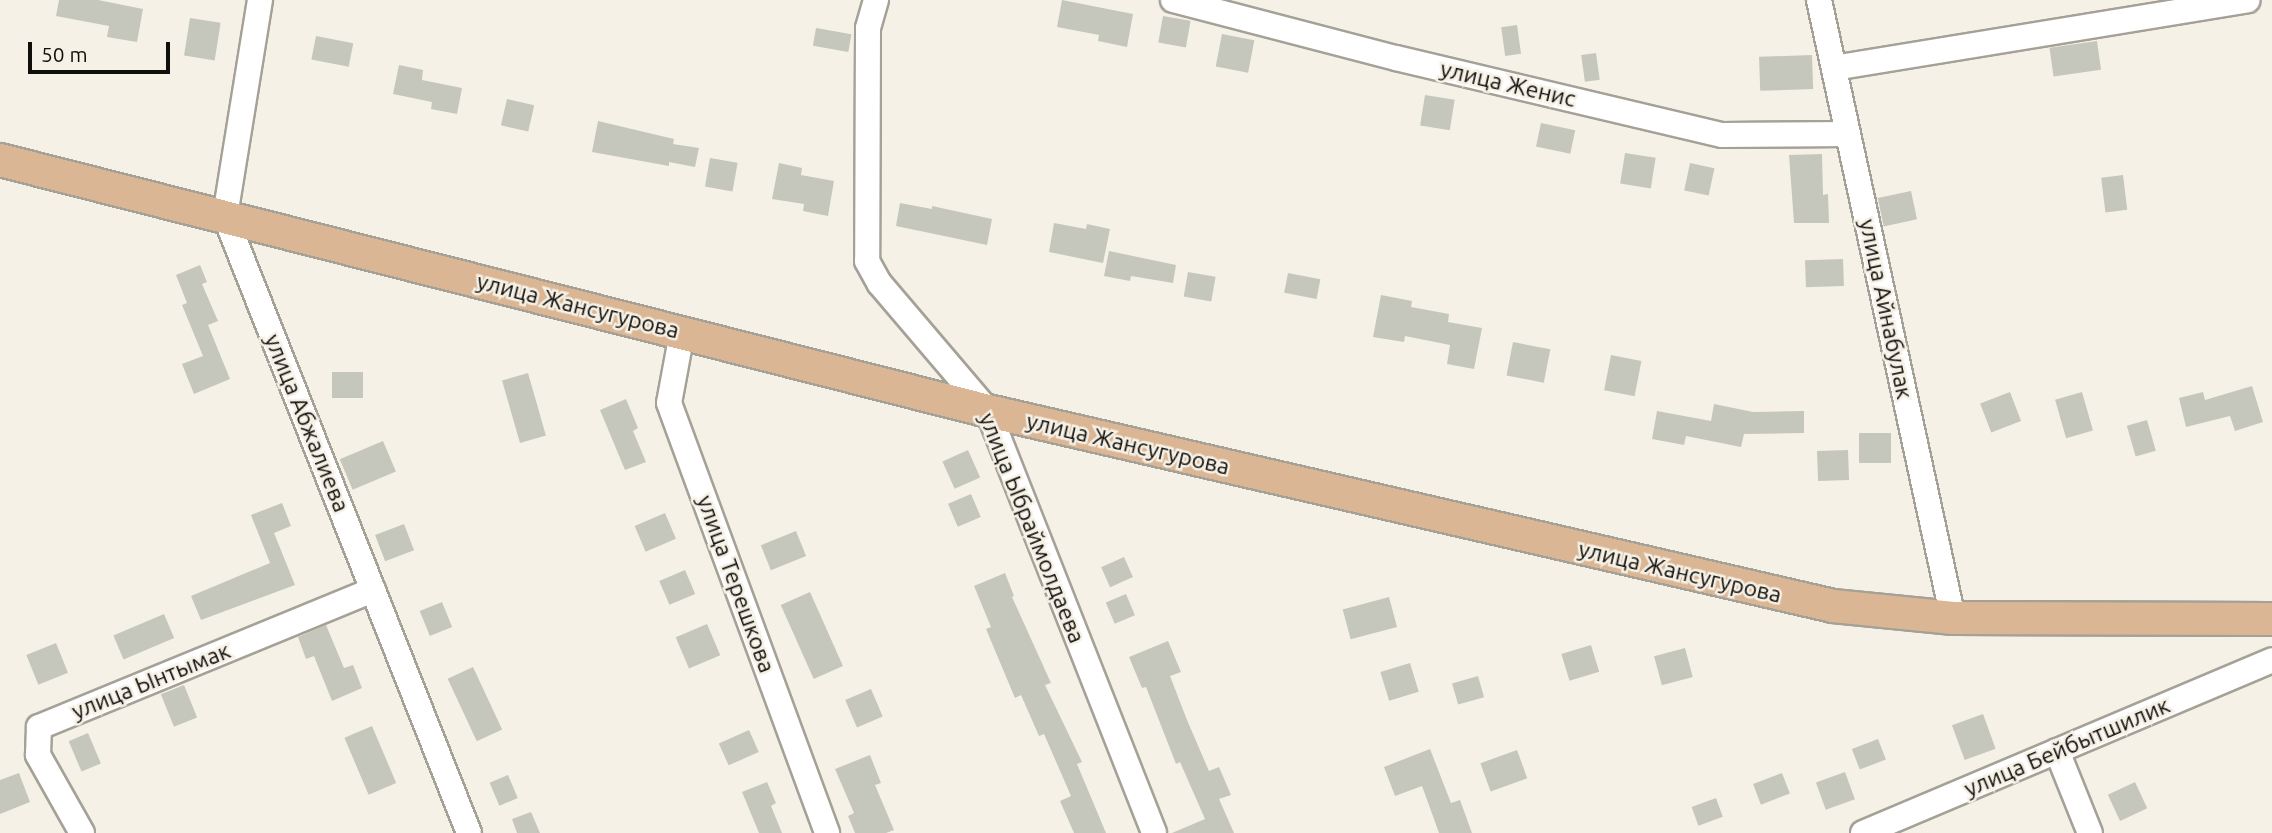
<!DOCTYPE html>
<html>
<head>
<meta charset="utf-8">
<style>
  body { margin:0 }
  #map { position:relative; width:2272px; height:833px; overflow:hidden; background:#f6f1e6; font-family:Ubuntu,sans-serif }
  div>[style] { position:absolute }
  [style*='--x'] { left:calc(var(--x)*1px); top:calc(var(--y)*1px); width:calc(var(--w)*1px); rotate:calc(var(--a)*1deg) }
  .building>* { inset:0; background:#c6c7bc; transform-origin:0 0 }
  .roads { filter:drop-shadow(2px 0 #a5a197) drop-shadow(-2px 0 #a5a197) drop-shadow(0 2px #a5a197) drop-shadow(0 -2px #a5a197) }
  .minor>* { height:24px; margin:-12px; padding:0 12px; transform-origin:12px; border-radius:12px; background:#fff }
  .major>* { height:32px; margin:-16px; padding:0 16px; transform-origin:16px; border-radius:16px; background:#dbb694 }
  span { translate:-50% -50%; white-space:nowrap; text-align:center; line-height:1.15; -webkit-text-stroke:5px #f6f1e6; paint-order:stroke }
  .street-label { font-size:23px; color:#110f0c }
  .scale { position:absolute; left:28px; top:42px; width:142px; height:32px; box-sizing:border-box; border:4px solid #110f0c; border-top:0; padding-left:9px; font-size:21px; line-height:24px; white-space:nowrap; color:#110f0c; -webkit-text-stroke:5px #f6f1e6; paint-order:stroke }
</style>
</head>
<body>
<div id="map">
  <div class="building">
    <i style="clip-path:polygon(59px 0,98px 0,143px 9px,137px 42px,107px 37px,109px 26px,56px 16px)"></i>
    <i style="clip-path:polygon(1062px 0,1133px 14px,1127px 47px,1098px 41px,1099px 35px,1057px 27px)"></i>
    <i style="left:1163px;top:16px;width:28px;height:27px;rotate:10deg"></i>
    <i style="left:190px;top:18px;width:31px;height:38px;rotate:9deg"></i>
    <i style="left:1517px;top:25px;width:29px;height:16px;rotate:82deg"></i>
    <i style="left:816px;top:28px;width:36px;height:18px;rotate:10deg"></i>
    <i style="left:1222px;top:34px;width:33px;height:33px;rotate:11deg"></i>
    <i style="left:316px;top:36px;width:38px;height:24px;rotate:11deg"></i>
    <i style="left:2097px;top:41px;width:29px;height:48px;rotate:82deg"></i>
    <i style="left:1596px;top:53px;width:27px;height:15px;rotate:82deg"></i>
    <i style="left:1812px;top:55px;width:34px;height:53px;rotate:88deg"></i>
    <i style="clip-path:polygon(399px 65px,423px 70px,422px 80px,462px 88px,457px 114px,431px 109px,432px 102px,393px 94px)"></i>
    <i style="left:1425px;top:95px;width:30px;height:31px;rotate:9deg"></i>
    <i style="left:507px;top:99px;width:28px;height:27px;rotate:13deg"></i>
    <i style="clip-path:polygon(598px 121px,674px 139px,673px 144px,699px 148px,695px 167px,669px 162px,669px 166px,592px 152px)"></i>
    <i style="left:1541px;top:123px;width:35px;height:24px;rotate:12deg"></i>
    <i style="left:1625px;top:153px;width:31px;height:31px;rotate:9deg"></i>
    <i style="clip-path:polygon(1822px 154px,1823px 195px,1828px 194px,1829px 223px,1794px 223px,1789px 155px)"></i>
    <i style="left:710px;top:158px;width:28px;height:29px;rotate:10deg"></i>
    <i style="clip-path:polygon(779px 163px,802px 168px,801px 175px,834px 181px,828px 216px,803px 211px,804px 204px,772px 199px)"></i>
    <i style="left:1690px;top:163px;width:25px;height:28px;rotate:12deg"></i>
    <i style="left:2123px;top:175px;width:35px;height:22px;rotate:83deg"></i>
    <i style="left:1911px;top:191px;width:29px;height:34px;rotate:78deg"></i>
    <i style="clip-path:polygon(900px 203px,932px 209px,932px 206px,992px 219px,987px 245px,896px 226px)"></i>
    <i style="clip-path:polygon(1054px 223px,1086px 229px,1087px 224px,1110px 229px,1103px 263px,1049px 252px)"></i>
    <i style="clip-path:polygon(1109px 251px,1176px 265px,1173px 283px,1131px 276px,1130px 281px,1104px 276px)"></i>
    <i style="left:1843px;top:259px;width:27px;height:38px;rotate:88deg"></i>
    <i style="clip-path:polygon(200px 265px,207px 282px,202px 284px,218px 321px,208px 325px,230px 379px,194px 394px,182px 364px,203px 356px,182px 305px,187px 303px,176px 275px)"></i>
    <i style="left:1188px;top:272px;width:28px;height:25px;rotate:10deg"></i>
    <i style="left:1288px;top:273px;width:33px;height:20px;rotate:11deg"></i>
    <i style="clip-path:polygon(1381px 295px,1412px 301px,1411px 307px,1449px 314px,1448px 322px,1482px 328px,1474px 369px,1447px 364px,1450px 345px,1405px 336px,1404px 342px,1373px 337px)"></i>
    <i style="left:1513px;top:342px;width:38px;height:34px;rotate:11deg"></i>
    <i style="left:1611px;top:355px;width:31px;height:36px;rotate:11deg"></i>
    <i style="left:363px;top:372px;width:26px;height:31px;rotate:90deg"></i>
    <i style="left:528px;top:373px;width:65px;height:27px;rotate:74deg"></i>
    <i style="clip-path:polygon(2252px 386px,2263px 422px,2235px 431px,2230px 416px,2186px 427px,2179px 398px,2203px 392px,2205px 400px)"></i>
    <i style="left:2010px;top:392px;width:31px;height:32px;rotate:69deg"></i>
    <i style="left:2082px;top:392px;width:40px;height:28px;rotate:74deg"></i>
    <i style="clip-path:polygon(626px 399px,638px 428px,633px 431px,646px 462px,625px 470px,600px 410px)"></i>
    <i style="clip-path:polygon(1714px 404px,1753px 412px,1804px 411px,1804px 433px,1744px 434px,1741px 447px,1686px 436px,1684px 445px,1652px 439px,1657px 411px,1711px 421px)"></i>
    <i style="left:2147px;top:420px;width:32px;height:21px;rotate:74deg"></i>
    <i style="left:1859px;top:433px;width:32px;height:30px"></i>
    <i style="left:383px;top:441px;width:33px;height:47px;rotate:67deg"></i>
    <i style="left:968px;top:450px;width:30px;height:28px;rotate:66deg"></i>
    <i style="left:1848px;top:450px;width:30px;height:31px;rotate:88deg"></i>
    <i style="left:971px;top:494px;width:25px;height:25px;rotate:67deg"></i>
    <i style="clip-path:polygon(282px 503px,291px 526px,274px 533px,295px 585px,201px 620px,191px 596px,270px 563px,251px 515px)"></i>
    <i style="left:665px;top:513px;width:28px;height:33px;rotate:67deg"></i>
    <i style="left:404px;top:524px;width:28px;height:31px;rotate:69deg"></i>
    <i style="left:796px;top:531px;width:27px;height:38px;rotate:68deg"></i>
    <i style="left:1124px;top:557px;width:22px;height:25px;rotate:66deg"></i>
    <i style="left:685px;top:570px;width:26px;height:28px;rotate:67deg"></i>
    <i style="clip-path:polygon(1005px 573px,1014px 596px,1012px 597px,1051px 683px,1045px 685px,1082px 762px,1077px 764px,1106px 833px,1074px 833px,1060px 801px,1071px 796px,1044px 734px,1039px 736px,1021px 695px,1015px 698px,986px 629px,991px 627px,974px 586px)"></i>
    <i style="left:810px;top:592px;width:81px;height:32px;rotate:66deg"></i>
    <i style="left:1126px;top:594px;width:23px;height:22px;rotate:67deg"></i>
    <i style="left:1389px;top:597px;width:31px;height:48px;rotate:75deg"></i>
    <i style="left:442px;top:602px;width:27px;height:24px;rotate:68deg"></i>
    <i style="left:164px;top:614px;width:26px;height:55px;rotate:67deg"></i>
    <i style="left:707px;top:624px;width:34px;height:34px;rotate:67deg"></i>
    <i style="clip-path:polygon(326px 625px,344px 668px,353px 665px,362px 688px,332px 701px,314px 656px,306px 659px,298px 637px)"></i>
    <i style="clip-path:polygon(1168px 641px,1181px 672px,1170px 676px,1187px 720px,1209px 771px,1219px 767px,1231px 795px,1219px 799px,1234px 833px,1172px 833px,1205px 819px,1180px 762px,1176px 764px,1146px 687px,1142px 688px,1129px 657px)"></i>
    <i style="left:56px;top:643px;width:32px;height:32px;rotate:68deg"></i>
    <i style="left:1591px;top:645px;width:28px;height:31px;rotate:73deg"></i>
    <i style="left:1685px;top:648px;width:30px;height:32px;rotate:75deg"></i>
    <i style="left:1410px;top:663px;width:30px;height:31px;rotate:73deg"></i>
    <i style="left:473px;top:667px;width:69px;height:28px;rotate:65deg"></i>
    <i style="left:1478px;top:676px;width:22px;height:27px;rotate:74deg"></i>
    <i style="left:184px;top:685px;width:35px;height:25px;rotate:68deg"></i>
    <i style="left:871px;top:689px;width:30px;height:28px;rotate:67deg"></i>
    <i style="left:1983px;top:714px;width:37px;height:33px;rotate:70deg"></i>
    <i style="left:372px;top:726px;width:62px;height:30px;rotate:67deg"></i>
    <i style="left:749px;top:730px;width:24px;height:33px;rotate:66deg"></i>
    <i style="left:88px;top:733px;width:33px;height:21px;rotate:67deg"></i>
    <i style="left:1878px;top:739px;width:22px;height:28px;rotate:69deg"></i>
    <i style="clip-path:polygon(1430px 749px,1451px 803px,1460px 800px,1472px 833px,1439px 833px,1422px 786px,1395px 796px,1384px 767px)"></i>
    <i style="left:1517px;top:750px;width:30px;height:39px;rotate:70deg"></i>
    <i style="clip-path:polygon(870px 755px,881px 783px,875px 785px,894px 830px,886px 833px,855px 833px,848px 816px,854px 813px,835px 769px)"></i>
    <i style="left:1845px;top:772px;width:29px;height:31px;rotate:70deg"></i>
    <i style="clip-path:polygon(19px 773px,30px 802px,0 814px,0 780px)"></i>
    <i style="left:1782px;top:773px;width:22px;height:31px;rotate:69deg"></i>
    <i style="left:508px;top:775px;width:25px;height:20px;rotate:67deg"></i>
    <i style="clip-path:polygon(767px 782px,776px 803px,771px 806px,782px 833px,759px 833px,742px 792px)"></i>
    <i style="left:2135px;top:782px;width:29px;height:30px;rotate:65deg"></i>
    <i style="left:1716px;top:798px;width:20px;height:26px;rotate:70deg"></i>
    <i style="clip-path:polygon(531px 812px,540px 833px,517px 833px,512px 819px)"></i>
  </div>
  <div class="roads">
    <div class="minor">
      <i style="--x:260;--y:0;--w:219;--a:99.2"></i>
      <i style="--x:225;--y:216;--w:663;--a:68.42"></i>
      <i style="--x:876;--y:0;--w:29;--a:106"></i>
      <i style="--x:868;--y:28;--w:233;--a:90.2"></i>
      <i style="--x:867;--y:261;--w:26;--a:61"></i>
      <i style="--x:880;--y:284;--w:167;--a:49.6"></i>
      <i style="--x:988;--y:411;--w:453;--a:68.5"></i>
      <i style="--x:1173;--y:0;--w:230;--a:14.6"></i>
      <i style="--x:1396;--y:58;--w:335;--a:13.3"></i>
      <i style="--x:1722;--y:135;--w:126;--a:-0.5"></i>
      <i style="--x:1819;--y:0;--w:632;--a:77.77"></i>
      <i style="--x:1834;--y:68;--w:419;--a:-9.3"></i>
      <i style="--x:682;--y:333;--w:71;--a:100.5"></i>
      <i style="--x:669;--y:403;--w:458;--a:69.8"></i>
      <i style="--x:2057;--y:751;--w:88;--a:68.1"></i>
      <i style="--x:82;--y:833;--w:90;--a:-119.4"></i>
      <i style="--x:38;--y:755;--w:28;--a:-88"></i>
      <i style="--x:39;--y:727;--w:361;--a:-22.3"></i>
      <i style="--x:1863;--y:833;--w:444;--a:-22.9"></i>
    </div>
    <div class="major">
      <i style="--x:0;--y:160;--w:1019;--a:14.25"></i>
      <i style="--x:988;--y:411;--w:867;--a:12.99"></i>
      <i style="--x:1833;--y:606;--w:121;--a:5.7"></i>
      <i style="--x:1953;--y:618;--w:319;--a:0.2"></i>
    </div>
  </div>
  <div class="street-label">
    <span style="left:1508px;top:84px;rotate:13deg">улица Женис</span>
    <span style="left:578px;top:306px;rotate:14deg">улица Жансугурова</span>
    <span style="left:1886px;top:309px;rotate:78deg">улица Айнабулак</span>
    <span style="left:307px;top:423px;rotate:68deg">улица Абжалиева</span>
    <span style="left:1128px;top:444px;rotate:13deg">улица Жансугурова</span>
    <span style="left:1032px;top:528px;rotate:68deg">улица Ыбраймолдаева</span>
    <span style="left:1680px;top:572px;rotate:13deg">улица Жансугурова</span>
    <span style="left:736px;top:584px;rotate:70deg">улица Терешкова</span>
    <span style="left:151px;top:681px;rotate:-22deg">улица Ынтымак</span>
    <span style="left:2067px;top:747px;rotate:-23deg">улица Бейбытшилик</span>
  </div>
  <div class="scale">50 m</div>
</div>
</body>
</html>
